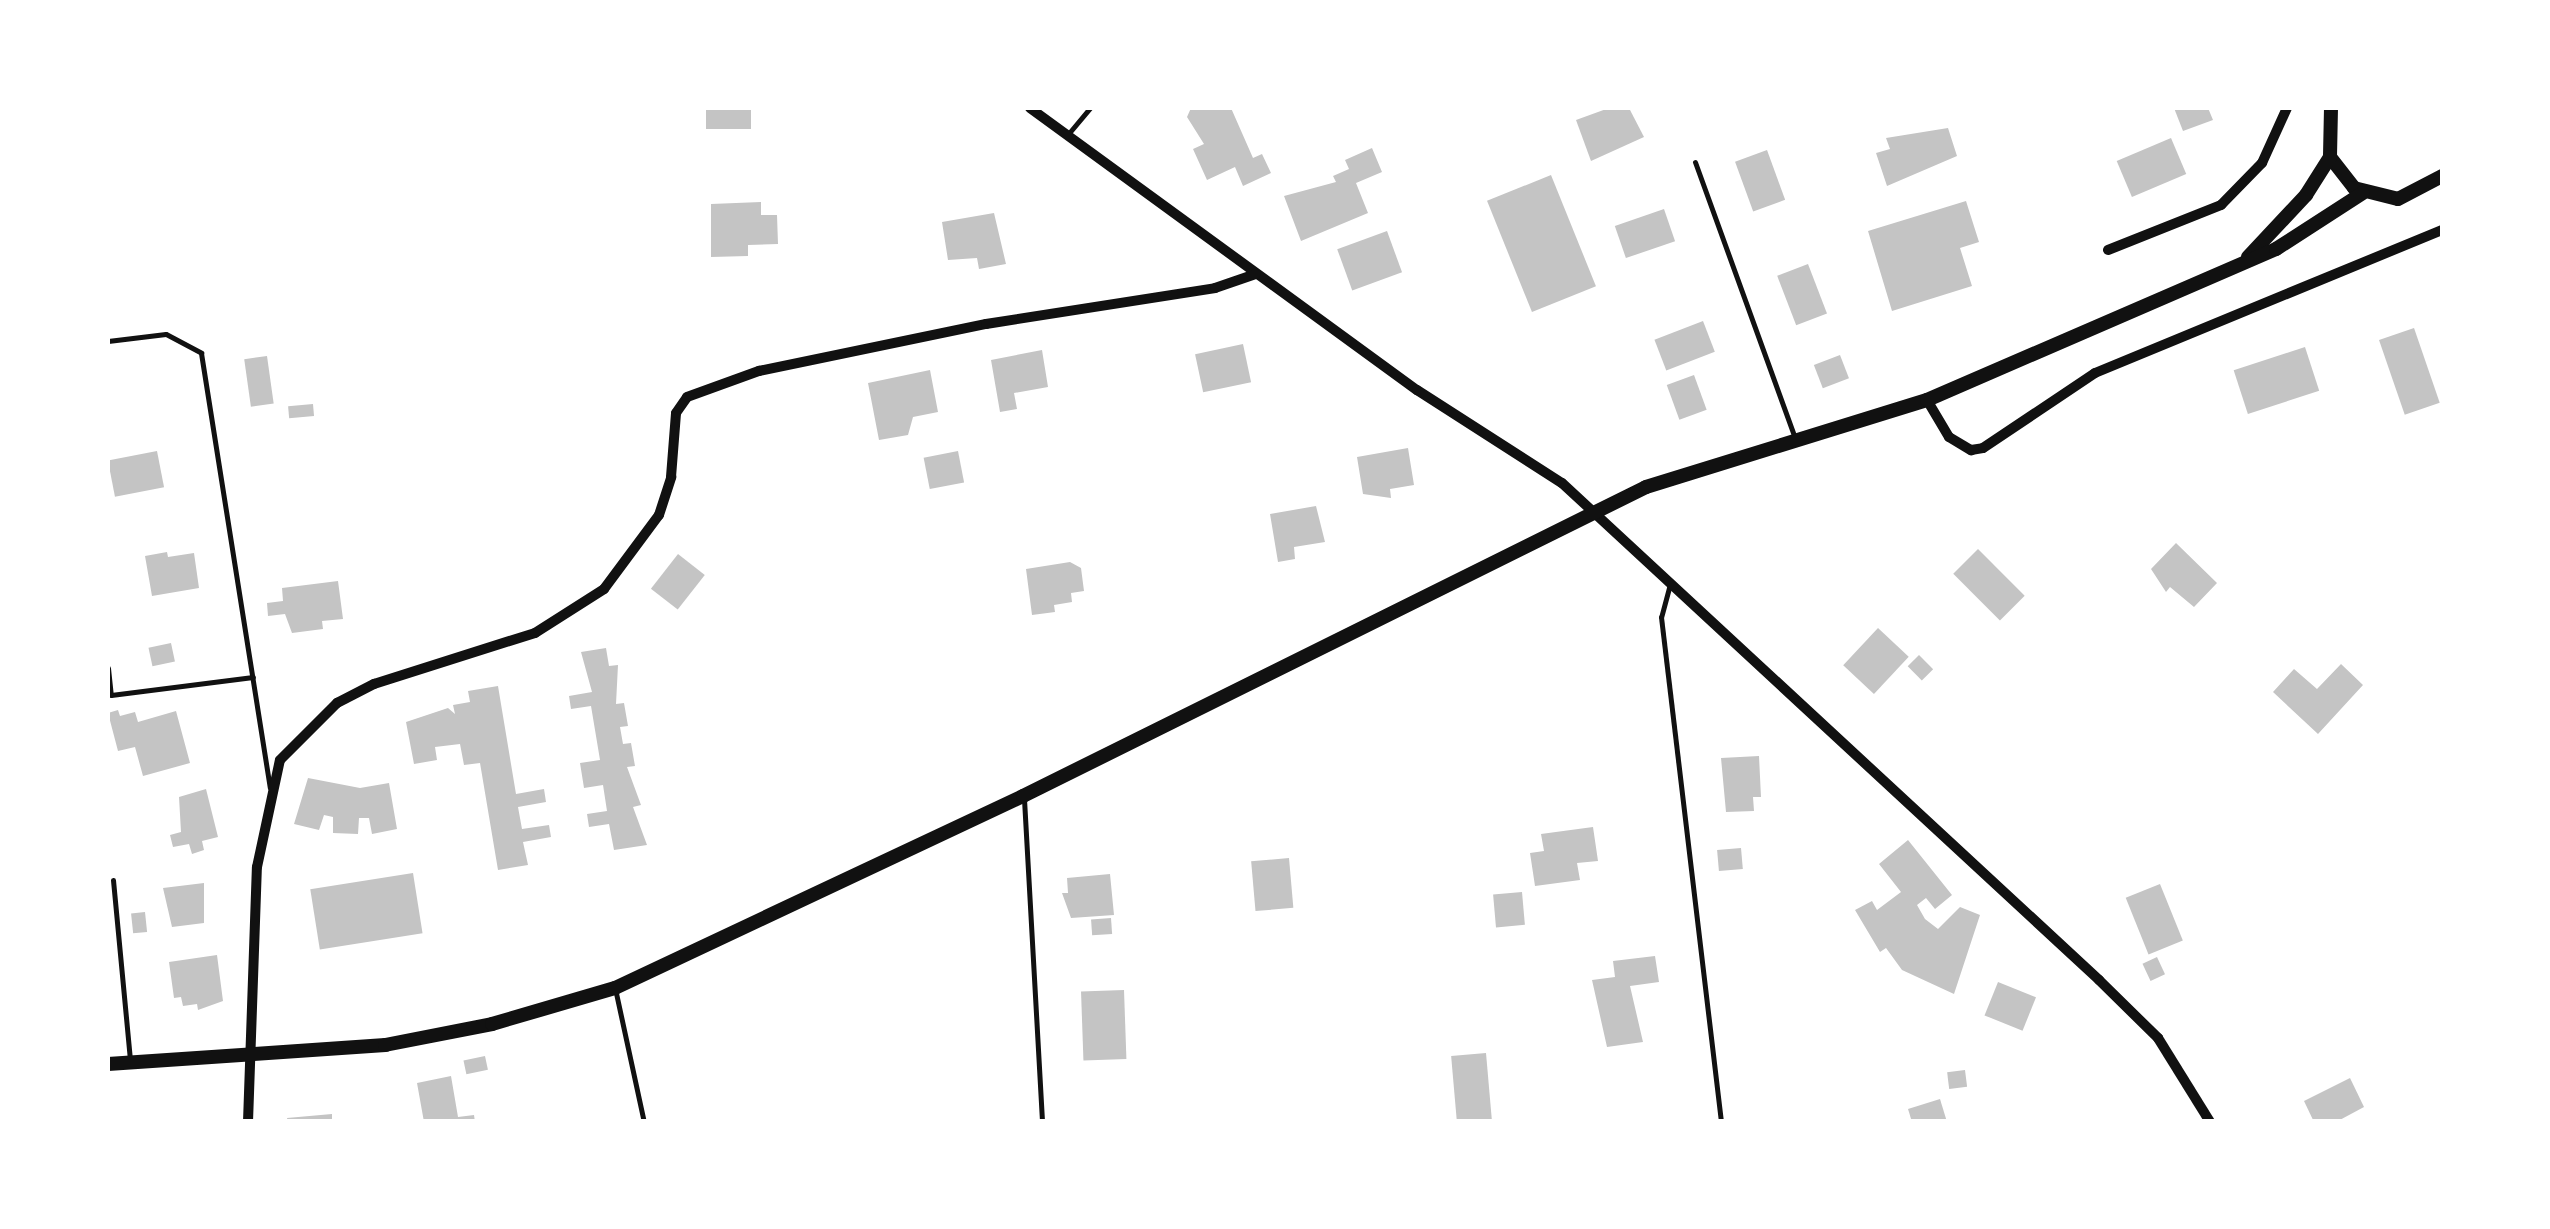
<!DOCTYPE html>
<html>
<head>
<meta charset="utf-8">
<style>
  body { margin:0 }
  #map { position:relative; width:2550px; height:1229px; overflow:hidden; background:#fff; font-family:Roboto,sans-serif }
  div>[style] { position:absolute }
  [style*='--x'] { left:calc(var(--x)*1px); top:calc(var(--y)*1px); width:calc(var(--w)*1px); rotate:calc(var(--a)*1deg) }
  .building>* { inset:0; background:#c4c4c4; transform-origin:0 0 }
  .service>* { height:5px; margin:-2.5px; padding:0 2.5px; transform-origin:2.5px; border-radius:2.5px; background:#111 }
  .minor>* { height:10px; margin:-5px; padding:0 5px; transform-origin:5px; border-radius:5px; background:#111 }
  .tertiary>* { height:14px; margin:-7px; padding:0 7px; transform-origin:7px; border-radius:7px; background:#111 }
  span { translate:-50% -50%; white-space:nowrap; text-align:center; line-height:1.15; -webkit-text-stroke:9px #fff; paint-order:stroke }
  .frame { position:absolute; inset:0; border:110px solid #fff; pointer-events:none }
</style>
</head>
<body>
<div id="map">
  <div class="building">
    <i style="left:706px;top:108px;width:45px;height:21px"></i>
    <i style="clip-path:polygon(1191px 108px,1231px 108px,1253px 158px,1262px 154px,1271px 173px,1243px 186px,1235px 167px,1207px 180px,1193px 149px,1204px 144px,1187px 117px)"></i>
    <i style="clip-path:polygon(1609px 108px,1629px 108px,1644px 137px,1591px 161px,1576px 120px)"></i>
    <i style="clip-path:polygon(2174px 108px,2208px 108px,2213px 120px,2183px 131px)"></i>
    <i style="clip-path:polygon(1948px 128px,1957px 156px,1887px 186px,1876px 153px,1890px 149px,1886px 138px)"></i>
    <i style="left:2171px;top:138px;width:39px;height:59px;rotate:67deg"></i>
    <i style="clip-path:polygon(1372px 148px,1382px 172px,1356px 183px,1368px 213px,1301px 241px,1284px 196px,1336px 182px,1333px 176px,1349px 169px,1345px 160px)"></i>
    <i style="left:1767px;top:150px;width:53px;height:34px;rotate:70deg"></i>
    <i style="left:1551px;top:175px;width:120px;height:69px;rotate:68deg"></i>
    <i style="clip-path:polygon(1966px 201px,1979px 242px,1960px 248px,1972px 286px,1892px 311px,1868px 231px)"></i>
    <i style="clip-path:polygon(761px 202px,761px 215px,777px 215px,778px 244px,748px 245px,748px 256px,711px 257px,711px 204px)"></i>
    <i style="left:1664px;top:209px;width:34px;height:52px;rotate:71deg"></i>
    <i style="clip-path:polygon(994px 213px,1006px 264px,979px 269px,977px 258px,948px 260px,942px 222px)"></i>
    <i style="left:1387px;top:231px;width:44px;height:53px;rotate:70deg"></i>
    <i style="left:1808px;top:264px;width:53px;height:33px;rotate:69deg"></i>
    <i style="left:1703px;top:321px;width:33px;height:52px;rotate:69deg"></i>
    <i style="left:2414px;top:328px;width:79px;height:37px;rotate:71deg"></i>
    <i style="left:1243px;top:344px;width:39px;height:49px;rotate:78deg"></i>
    <i style="left:2305px;top:347px;width:46px;height:75px;rotate:72deg"></i>
    <i style="clip-path:polygon(1042px 350px,1048px 387px,1014px 393px,1017px 409px,1000px 412px,991px 360px)"></i>
    <i style="left:1840px;top:355px;width:25px;height:28px;rotate:69deg"></i>
    <i style="left:267px;top:356px;width:48px;height:23px;rotate:82deg"></i>
    <i style="clip-path:polygon(930px 370px,938px 412px,913px 417px,908px 435px,879px 440px,868px 383px)"></i>
    <i style="left:1694px;top:375px;width:37px;height:29px;rotate:70deg"></i>
    <i style="left:313px;top:404px;width:12px;height:25px;rotate:85deg"></i>
    <i style="clip-path:polygon(1408px 448px,1414px 485px,1390px 489px,1391px 498px,1363px 494px,1357px 457px)"></i>
    <i style="left:157px;top:451px;width:37px;height:50px;rotate:79deg"></i>
    <i style="left:958px;top:451px;width:32px;height:35px;rotate:79deg"></i>
    <i style="clip-path:polygon(1316px 506px,1325px 542px,1294px 547px,1295px 559px,1278px 562px,1270px 514px)"></i>
    <i style="clip-path:polygon(2176px 543px,2217px 583px,2194px 607px,2170px 587px,2166px 592px,2151px 569px)"></i>
    <i style="left:1978px;top:549px;width:66px;height:35px;rotate:45deg"></i>
    <i style="clip-path:polygon(167px 552px,168px 557px,194px 553px,199px 588px,152px 596px,145px 556px)"></i>
    <i style="left:678px;top:554px;width:34px;height:44px;rotate:38deg"></i>
    <i style="clip-path:polygon(1070px 562px,1081px 568px,1084px 591px,1071px 593px,1072px 602px,1054px 605px,1055px 612px,1032px 615px,1026px 569px)"></i>
    <i style="clip-path:polygon(338px 581px,343px 619px,322px 621px,323px 629px,292px 633px,285px 614px,268px 616px,267px 603px,283px 601px,282px 588px)"></i>
    <i style="left:1878px;top:628px;width:42px;height:51px;rotate:43deg"></i>
    <i style="left:171px;top:643px;width:19px;height:23px;rotate:78deg"></i>
    <i style="clip-path:polygon(606px 648px,609px 666px,618px 665px,616px 704px,624px 703px,628px 726px,620px 727px,623px 744px,631px 743px,635px 766px,627px 767px,641px 805px,633px 807px,647px 845px,614px 850px,609px 824px,589px 827px,587px 814px,607px 811px,603px 785px,584px 788px,580px 763px,600px 760px,591px 706px,571px 709px,569px 696px,592px 692px,581px 652px)"></i>
    <i style="left:1919px;top:655px;width:20px;height:16px;rotate:45deg"></i>
    <i style="clip-path:polygon(2341px 664px,2363px 685px,2318px 734px,2273px 692px,2294px 669px,2317px 689px)"></i>
    <i style="clip-path:polygon(498px 686px,516px 794px,544px 789px,546px 802px,518px 807px,522px 829px,549px 825px,551px 837px,523px 842px,528px 865px,498px 870px,480px 763px,464px 765px,460px 744px,435px 747px,437px 760px,414px 764px,406px 722px,448px 708px,455px 714px,453px 705px,470px 702px,468px 691px)"></i>
    <i style="clip-path:polygon(118px 710px,120px 716px,135px 712px,138px 722px,176px 711px,190px 763px,143px 776px,135px 747px,118px 751px,108px 713px)"></i>
    <i style="clip-path:polygon(1759px 756px,1761px 797px,1753px 797px,1754px 811px,1726px 812px,1721px 758px)"></i>
    <i style="clip-path:polygon(308px 778px,360px 788px,389px 783px,397px 829px,372px 834px,369px 818px,359px 818px,358px 834px,333px 833px,333px 817px,324px 815px,319px 830px,294px 824px)"></i>
    <i style="clip-path:polygon(206px 789px,218px 837px,202px 841px,204px 850px,192px 854px,189px 844px,173px 847px,170px 835px,181px 832px,179px 797px)"></i>
    <i style="clip-path:polygon(1593px 827px,1598px 861px,1577px 863px,1580px 880px,1535px 886px,1530px 853px,1544px 851px,1541px 834px)"></i>
    <i style="clip-path:polygon(1908px 840px,1952px 895px,1935px 909px,1926px 898px,1917px 905px,1925px 919px,1938px 929px,1960px 907px,1980px 915px,1954px 994px,1902px 970px,1886px 948px,1880px 952px,1855px 910px,1872px 901px,1877px 910px,1901px 892px,1879px 864px)"></i>
    <i style="left:1741px;top:848px;width:21px;height:24px;rotate:85deg"></i>
    <i style="left:1289px;top:858px;width:50px;height:38px;rotate:85deg"></i>
    <i style="left:413px;top:873px;width:61px;height:104px;rotate:81deg"></i>
    <i style="clip-path:polygon(1110px 874px,1114px 915px,1071px 918px,1062px 893px,1068px 893px,1067px 878px)"></i>
    <i style="clip-path:polygon(204px 883px,204px 923px,172px 927px,163px 888px)"></i>
    <i style="left:2160px;top:884px;width:61px;height:37px;rotate:68deg"></i>
    <i style="left:1522px;top:892px;width:33px;height:29px;rotate:85deg"></i>
    <i style="left:145px;top:912px;width:20px;height:14px;rotate:84deg"></i>
    <i style="left:1111px;top:918px;width:16px;height:20px;rotate:86deg"></i>
    <i style="clip-path:polygon(217px 955px,223px 1001px,198px 1010px,197px 1004px,183px 1006px,181px 997px,174px 998px,169px 962px)"></i>
    <i style="clip-path:polygon(1655px 956px,1659px 982px,1630px 986px,1643px 1042px,1607px 1047px,1592px 980px,1615px 977px,1613px 961px)"></i>
    <i style="left:2157px;top:957px;width:19px;height:16px;rotate:65deg"></i>
    <i style="left:1998px;top:982px;width:41px;height:36px;rotate:22deg"></i>
    <i style="left:1124px;top:990px;width:69px;height:43px;rotate:88deg"></i>
    <i style="left:1486px;top:1053px;width:69px;height:35px;rotate:85deg"></i>
    <i style="left:485px;top:1056px;width:14px;height:22px;rotate:78deg"></i>
    <i style="left:1965px;top:1070px;width:17px;height:18px;rotate:83deg"></i>
    <i style="clip-path:polygon(451px 1076px,458px 1117px,474px 1115px,475px 1122px,424px 1122px,417px 1083px)"></i>
    <i style="clip-path:polygon(2350px 1078px,2364px 1107px,2336px 1122px,2314px 1122px,2304px 1101px)"></i>
    <i style="clip-path:polygon(1940px 1099px,1947px 1122px,1912px 1122px,1908px 1109px)"></i>
    <i style="clip-path:polygon(332px 1114px,332px 1122px,288px 1122px,287px 1118px)"></i>
  </div>
  <div class="service">
    <i style="--x:1069;--y:133;--w:33;--a:-50"></i>
    <i style="--x:1695;--y:162;--w:294;--a:70.1"></i>
    <i style="--x:108;--y:341;--w:58;--a:-6.9"></i>
    <i style="--x:166;--y:334;--w:40;--a:28"></i>
    <i style="--x:201;--y:353;--w:440;--a:81"></i>
    <i style="--x:1670;--y:584;--w:34;--a:105"></i>
    <i style="--x:1661;--y:617;--w:509;--a:83.22"></i>
    <i style="--x:108;--y:668;--w:27;--a:84"></i>
    <i style="--x:111;--y:695;--w:143;--a:-7.2"></i>
    <i style="--x:1024;--y:799;--w:324;--a:86.8"></i>
    <i style="--x:113;--y:880;--w:181;--a:84.6"></i>
    <i style="--x:616;--y:993;--w:132;--a:77.8"></i>
  </div>
  <div class="minor">
    <i style="--x:1030;--y:108;--w:479;--a:36.1"></i>
    <i style="--x:1417;--y:390;--w:172;--a:32.7"></i>
    <i style="--x:1562;--y:483;--w:732;--a:42.78"></i>
    <i style="--x:2099;--y:980;--w:83;--a:44.5"></i>
    <i style="--x:2158;--y:1038;--w:99;--a:58.2"></i>
    <i style="--x:2108;--y:250;--w:122;--a:-21.7"></i>
    <i style="--x:2221;--y:205;--w:59;--a:-45.7"></i>
    <i style="--x:2262;--y:163;--w:60;--a:-65.6"></i>
    <i style="--x:1927;--y:400;--w:43;--a:59.3"></i>
    <i style="--x:1949;--y:437;--w:26;--a:31"></i>
    <i style="--x:1971;--y:450;--w:12;--a:-9"></i>
    <i style="--x:1983;--y:448;--w:135;--a:-33.8"></i>
    <i style="--x:2095;--y:373;--w:375;--a:-22.4"></i>
    <i style="--x:248;--y:1122;--w:255;--a:-88"></i>
    <i style="--x:257;--y:867;--w:109;--a:-77.9"></i>
    <i style="--x:280;--y:760;--w:81;--a:-45"></i>
    <i style="--x:337;--y:703;--w:42;--a:-27.2"></i>
    <i style="--x:374;--y:684;--w:169;--a:-17.6"></i>
    <i style="--x:535;--y:633;--w:82;--a:-32.5"></i>
    <i style="--x:604;--y:589;--w:92;--a:-53.4"></i>
    <i style="--x:659;--y:515;--w:40;--a:-72"></i>
    <i style="--x:671;--y:477;--w:64;--a:-85.5"></i>
    <i style="--x:676;--y:413;--w:19;--a:-55"></i>
    <i style="--x:687;--y:397;--w:77;--a:-19.9"></i>
    <i style="--x:759;--y:371;--w:232;--a:-11.7"></i>
    <i style="--x:986;--y:324;--w:232;--a:-8.9"></i>
    <i style="--x:1215;--y:288;--w:43;--a:-18.9"></i>
  </div>
  <div class="tertiary">
    <i style="--x:2331;--y:108;--w:49;--a:91.2"></i>
    <i style="--x:2330;--y:157;--w:39;--a:52"></i>
    <i style="--x:2354;--y:188;--w:45;--a:14"></i>
    <i style="--x:2398;--y:199;--w:50;--a:-27.6"></i>
    <i style="--x:2248;--y:257;--w:85;--a:-46.9"></i>
    <i style="--x:2306;--y:195;--w:45;--a:-57.7"></i>
    <i style="--x:108;--y:1064;--w:278;--a:-3.9"></i>
    <i style="--x:385;--y:1045;--w:109;--a:-11.1"></i>
    <i style="--x:492;--y:1024;--w:128;--a:-16.3"></i>
    <i style="--x:615;--y:988;--w:451;--a:-25.2"></i>
    <i style="--x:1023;--y:796;--w:695;--a:-26.38"></i>
    <i style="--x:1646;--y:487;--w:294;--a:-17.2"></i>
    <i style="--x:1927;--y:400;--w:380;--a:-23.4"></i>
    <i style="--x:2276;--y:249;--w:103;--a:-32.8"></i>
  </div>
  <div class="frame"></div>
</div>
</body>
</html>
